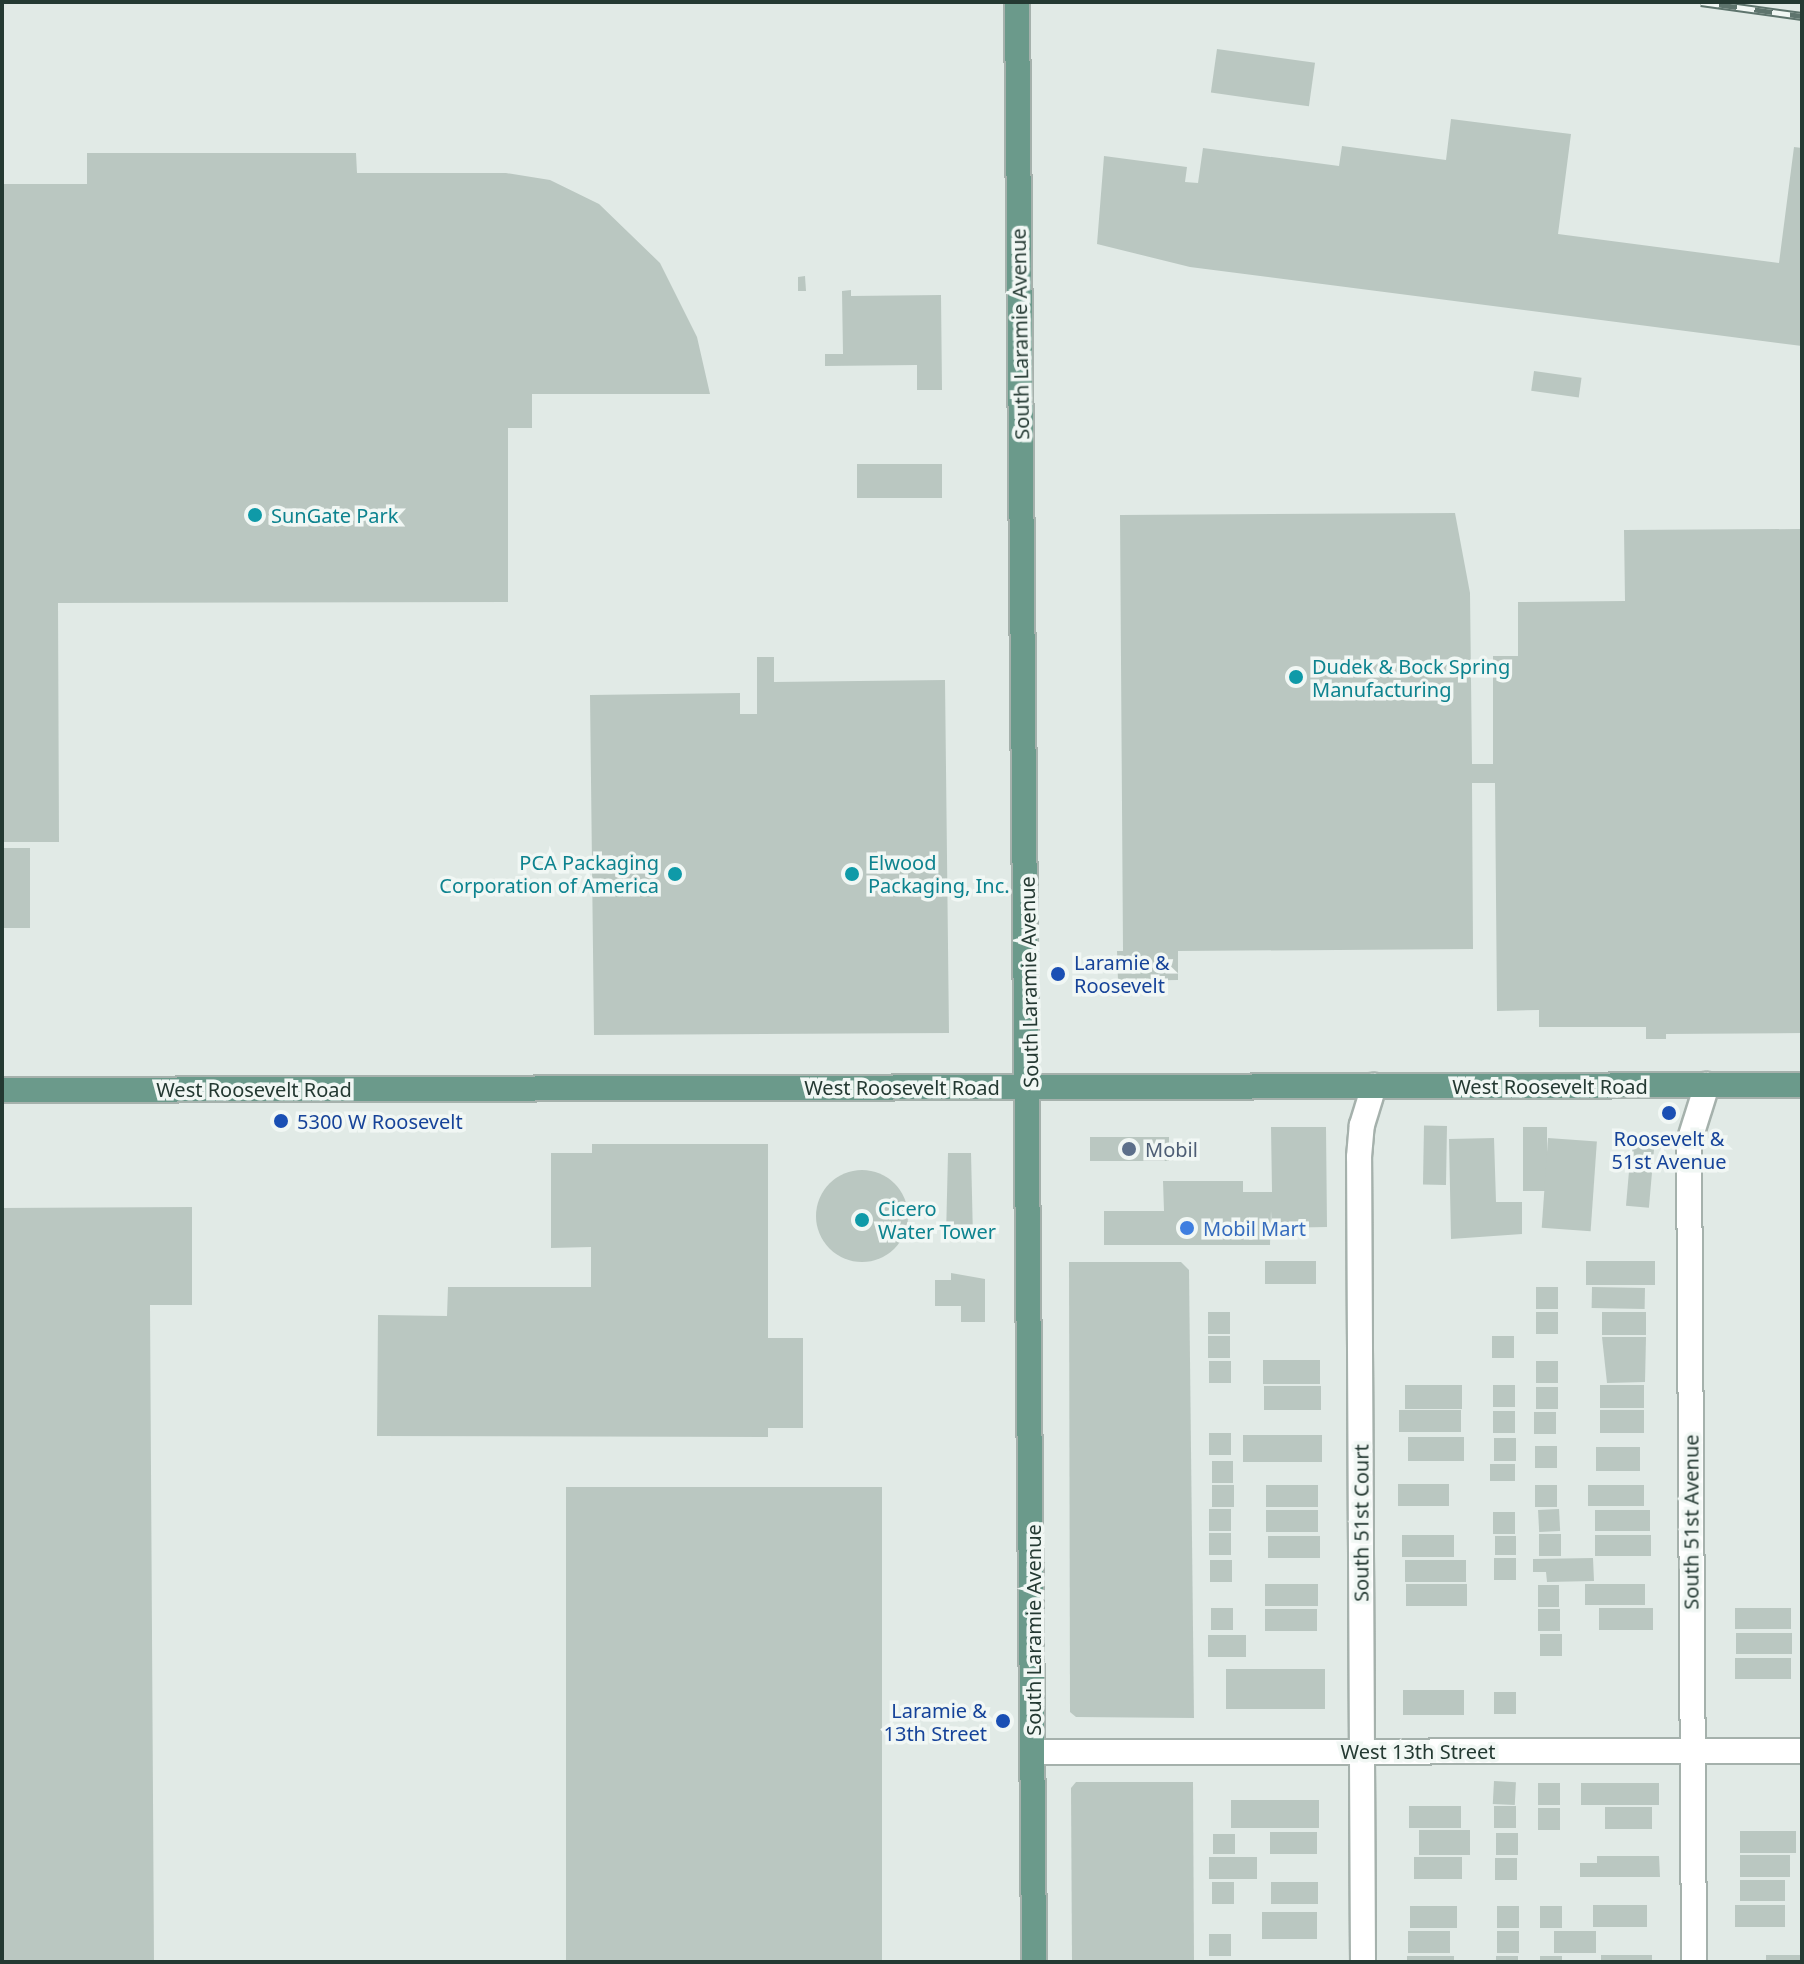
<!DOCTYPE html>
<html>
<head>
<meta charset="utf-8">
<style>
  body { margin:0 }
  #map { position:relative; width:1804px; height:1964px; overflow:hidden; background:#e1eae6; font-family:"Noto Sans",sans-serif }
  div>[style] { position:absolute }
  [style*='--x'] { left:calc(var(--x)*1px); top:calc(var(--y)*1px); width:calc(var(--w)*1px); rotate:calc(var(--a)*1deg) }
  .building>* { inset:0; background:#bac7c1; transform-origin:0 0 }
  .round { border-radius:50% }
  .roads { filter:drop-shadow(2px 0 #a5b1ac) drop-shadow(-2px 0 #a5b1ac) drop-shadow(0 2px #a5b1ac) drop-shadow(0 -2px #a5b1ac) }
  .minor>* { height:24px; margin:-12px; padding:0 12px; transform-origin:12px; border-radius:12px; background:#fff }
  .major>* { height:24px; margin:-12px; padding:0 12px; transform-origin:12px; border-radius:12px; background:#6b9a8b }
  .rail>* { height:9px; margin-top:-4.5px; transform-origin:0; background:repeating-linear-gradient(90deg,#f1f7f4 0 18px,#5e746d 0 36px); box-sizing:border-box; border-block:2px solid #5e746d }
  .dots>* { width:22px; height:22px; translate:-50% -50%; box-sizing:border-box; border:4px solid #f1f7f4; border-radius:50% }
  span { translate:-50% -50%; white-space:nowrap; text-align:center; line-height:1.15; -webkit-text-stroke:7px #f1f7f4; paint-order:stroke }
  .street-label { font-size:20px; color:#243932 }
  .culture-label { font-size:20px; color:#0d838f }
  .left { translate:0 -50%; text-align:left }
  .right { translate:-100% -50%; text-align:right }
  .transit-label { font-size:20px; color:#164399 }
  .service-label { font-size:20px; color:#4e5e75 }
  .shop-label { font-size:20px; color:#366cbe }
  .frame { position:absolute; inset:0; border:4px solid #243932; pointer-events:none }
</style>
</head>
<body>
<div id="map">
  <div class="building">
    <i style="left:1217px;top:49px;width:99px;height:44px;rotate:8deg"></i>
    <i style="clip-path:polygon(1451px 119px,1571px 134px,1558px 234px,1779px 263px,1794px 147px,1802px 148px,1802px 346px,1190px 267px,1097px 244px,1104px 156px,1187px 167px,1185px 182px,1198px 183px,1203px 148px,1339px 166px,1342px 146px,1446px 160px)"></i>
    <i style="clip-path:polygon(87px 153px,356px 153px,357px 173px,506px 173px,550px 180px,599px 204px,660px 263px,697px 337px,710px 394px,532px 394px,532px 428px,508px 428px,508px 602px,58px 603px,59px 842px,2px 842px,2px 184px,87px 184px)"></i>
    <i style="clip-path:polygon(805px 276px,806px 291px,798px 291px,798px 277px)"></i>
    <i style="clip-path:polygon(851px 290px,851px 296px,941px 295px,942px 390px,917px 390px,917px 365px,825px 366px,825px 354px,843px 354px,842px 291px)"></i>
    <i style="left:1534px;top:371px;width:48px;height:20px;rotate:8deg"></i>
    <i style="left:942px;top:464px;width:34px;height:85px;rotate:90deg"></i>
    <i style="clip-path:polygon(1455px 513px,1470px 593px,1472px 764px,1493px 764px,1493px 656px,1518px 656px,1518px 602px,1625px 601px,1624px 530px,1802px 529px,1802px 1033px,1666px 1034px,1666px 1039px,1646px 1039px,1646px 1027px,1539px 1027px,1539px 1010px,1497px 1011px,1495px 783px,1472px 783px,1473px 949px,1178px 951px,1178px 980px,1118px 981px,1117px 951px,1123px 951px,1120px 515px)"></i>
    <i style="clip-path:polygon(757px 657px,774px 657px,774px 682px,945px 680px,949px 1033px,594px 1035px,590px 695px,740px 693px,740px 714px,757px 714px)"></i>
    <i style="left:2px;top:848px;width:28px;height:80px"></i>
    <i style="left:1447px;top:1126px;width:59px;height:23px;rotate:91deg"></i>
    <i style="clip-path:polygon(1271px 1127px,1326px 1127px,1327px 1227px,1272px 1228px,1271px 1211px,1270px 1245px,1104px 1245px,1104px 1211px,1164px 1211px,1163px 1181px,1243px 1181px,1243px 1192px,1272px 1192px)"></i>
    <i style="left:1523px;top:1127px;width:24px;height:64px"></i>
    <i style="left:1090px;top:1137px;width:79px;height:24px"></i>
    <i style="left:1632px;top:1137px;width:23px;height:69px;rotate:5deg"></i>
    <i style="clip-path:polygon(1494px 1138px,1496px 1202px,1522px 1202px,1522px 1234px,1451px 1239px,1449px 1139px)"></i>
    <i style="left:1548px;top:1138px;width:49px;height:90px;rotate:4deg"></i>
    <i style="clip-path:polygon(592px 1144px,768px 1144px,768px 1338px,803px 1338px,803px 1428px,768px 1428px,768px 1437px,377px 1436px,378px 1315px,447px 1316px,448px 1287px,591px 1287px,591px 1247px,551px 1248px,551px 1153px,592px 1153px)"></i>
    <i style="clip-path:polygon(948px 1153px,971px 1153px,973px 1238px,946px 1237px)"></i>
    <i class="round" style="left:816px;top:1170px;width:92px;height:92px"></i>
    <i style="clip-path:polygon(192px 1207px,192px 1305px,150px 1305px,154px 1962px,2px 1962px,2px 1208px)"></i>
    <i style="left:1265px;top:1261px;width:51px;height:23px"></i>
    <i style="left:1655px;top:1261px;width:24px;height:69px;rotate:90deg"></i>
    <i style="clip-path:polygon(1069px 1262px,1181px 1262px,1189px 1270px,1194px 1718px,1076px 1717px,1070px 1712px)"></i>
    <i style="clip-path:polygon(951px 1273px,985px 1279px,985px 1322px,961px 1322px,961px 1306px,935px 1306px,935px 1280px,951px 1280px)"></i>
    <i style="left:1536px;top:1287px;width:22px;height:22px"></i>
    <i style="left:1592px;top:1287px;width:53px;height:21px;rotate:1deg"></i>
    <i style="left:1208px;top:1312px;width:22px;height:22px"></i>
    <i style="left:1536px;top:1312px;width:22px;height:22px"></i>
    <i style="left:1602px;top:1312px;width:44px;height:23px"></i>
    <i style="left:1208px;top:1336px;width:22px;height:22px"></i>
    <i style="left:1492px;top:1336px;width:22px;height:22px"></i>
    <i style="clip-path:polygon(1602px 1337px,1646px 1337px,1645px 1382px,1607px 1383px)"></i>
    <i style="left:1320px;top:1360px;width:24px;height:57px;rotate:90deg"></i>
    <i style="left:1209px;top:1361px;width:22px;height:22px"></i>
    <i style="left:1558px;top:1361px;width:22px;height:22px;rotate:90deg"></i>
    <i style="left:1405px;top:1385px;width:57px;height:24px"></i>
    <i style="left:1493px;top:1385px;width:22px;height:22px"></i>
    <i style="left:1600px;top:1385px;width:44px;height:23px"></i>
    <i style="left:1264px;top:1386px;width:57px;height:24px"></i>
    <i style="left:1558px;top:1387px;width:22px;height:22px;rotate:90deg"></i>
    <i style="left:1461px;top:1410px;width:22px;height:62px;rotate:90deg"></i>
    <i style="left:1600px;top:1410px;width:44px;height:23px"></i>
    <i style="left:1493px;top:1411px;width:22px;height:22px"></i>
    <i style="left:1534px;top:1412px;width:22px;height:22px"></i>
    <i style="left:1209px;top:1433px;width:22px;height:22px"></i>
    <i style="left:1243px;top:1435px;width:79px;height:27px"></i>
    <i style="left:1408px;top:1437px;width:56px;height:24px"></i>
    <i style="left:1516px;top:1438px;width:23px;height:22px;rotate:90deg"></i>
    <i style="left:1557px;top:1446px;width:22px;height:22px;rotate:90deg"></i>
    <i style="left:1640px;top:1447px;width:24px;height:44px;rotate:90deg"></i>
    <i style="left:1212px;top:1461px;width:21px;height:22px"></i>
    <i style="left:1490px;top:1464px;width:25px;height:17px"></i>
    <i style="left:1449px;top:1484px;width:22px;height:51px;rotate:90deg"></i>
    <i style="left:1212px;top:1485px;width:22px;height:22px"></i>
    <i style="left:1266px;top:1485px;width:52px;height:22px"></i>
    <i style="left:1535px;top:1485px;width:22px;height:22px"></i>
    <i style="left:1588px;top:1485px;width:56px;height:21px"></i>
    <i style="left:566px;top:1487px;width:316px;height:475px"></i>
    <i style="left:1231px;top:1509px;width:22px;height:22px;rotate:90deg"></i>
    <i style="left:1559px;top:1509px;width:22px;height:21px;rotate:87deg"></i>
    <i style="left:1266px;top:1510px;width:52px;height:22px"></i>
    <i style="left:1595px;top:1510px;width:55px;height:21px"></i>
    <i style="left:1493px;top:1512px;width:22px;height:22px"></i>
    <i style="left:1231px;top:1533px;width:22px;height:22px;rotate:90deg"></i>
    <i style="left:1539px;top:1534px;width:22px;height:22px"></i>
    <i style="left:1402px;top:1535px;width:52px;height:22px"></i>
    <i style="left:1595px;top:1535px;width:56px;height:21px"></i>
    <i style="left:1268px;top:1536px;width:52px;height:22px"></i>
    <i style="left:1495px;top:1536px;width:21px;height:19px"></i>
    <i style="left:1494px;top:1558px;width:22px;height:22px"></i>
    <i style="clip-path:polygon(1593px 1558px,1594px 1581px,1547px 1582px,1546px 1572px,1533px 1572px,1533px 1559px)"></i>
    <i style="left:1210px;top:1560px;width:22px;height:22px"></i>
    <i style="left:1405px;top:1560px;width:61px;height:22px"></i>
    <i style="left:1318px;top:1584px;width:22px;height:53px;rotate:90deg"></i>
    <i style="left:1467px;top:1584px;width:22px;height:61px;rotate:90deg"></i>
    <i style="left:1585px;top:1584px;width:60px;height:21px"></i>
    <i style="left:1538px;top:1585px;width:21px;height:22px"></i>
    <i style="left:1233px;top:1608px;width:22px;height:22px;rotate:90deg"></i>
    <i style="left:1653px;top:1608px;width:22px;height:54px;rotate:90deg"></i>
    <i style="left:1735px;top:1608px;width:56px;height:21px"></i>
    <i style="left:1317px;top:1609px;width:22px;height:52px;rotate:90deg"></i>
    <i style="left:1538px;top:1609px;width:22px;height:22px"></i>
    <i style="left:1736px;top:1633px;width:56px;height:21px"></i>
    <i style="left:1540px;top:1634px;width:22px;height:22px"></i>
    <i style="left:1208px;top:1635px;width:38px;height:22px"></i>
    <i style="left:1735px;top:1658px;width:56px;height:21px"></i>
    <i style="left:1226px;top:1669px;width:99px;height:40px"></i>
    <i style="left:1403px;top:1690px;width:61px;height:25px"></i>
    <i style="left:1494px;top:1692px;width:22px;height:22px"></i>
    <i style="left:1494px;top:1781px;width:22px;height:23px;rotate:3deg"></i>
    <i style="clip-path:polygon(1076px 1782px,1193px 1782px,1194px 1962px,1072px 1962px,1071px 1788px)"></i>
    <i style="left:1560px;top:1783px;width:22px;height:22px;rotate:90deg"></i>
    <i style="left:1659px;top:1783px;width:22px;height:78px;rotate:90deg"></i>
    <i style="left:1231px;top:1800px;width:88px;height:28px"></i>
    <i style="left:1409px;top:1806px;width:52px;height:22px"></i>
    <i style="left:1494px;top:1806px;width:22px;height:22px"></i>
    <i style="left:1605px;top:1807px;width:47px;height:22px"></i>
    <i style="left:1538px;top:1808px;width:22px;height:22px"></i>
    <i style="left:1419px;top:1830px;width:51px;height:25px"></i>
    <i style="left:1740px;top:1831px;width:56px;height:22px"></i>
    <i style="left:1270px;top:1832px;width:47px;height:22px"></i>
    <i style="left:1518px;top:1833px;width:22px;height:22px;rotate:90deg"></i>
    <i style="left:1213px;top:1834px;width:22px;height:20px"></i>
    <i style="left:1740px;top:1855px;width:50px;height:22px"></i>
    <i style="clip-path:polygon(1597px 1856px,1659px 1856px,1660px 1877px,1580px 1877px,1580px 1863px,1597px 1863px)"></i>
    <i style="left:1209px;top:1857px;width:48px;height:22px"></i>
    <i style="left:1462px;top:1857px;width:22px;height:48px;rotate:90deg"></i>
    <i style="left:1495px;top:1858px;width:22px;height:22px"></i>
    <i style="left:1740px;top:1880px;width:45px;height:21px"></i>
    <i style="left:1212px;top:1882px;width:22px;height:22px"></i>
    <i style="left:1271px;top:1882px;width:47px;height:22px"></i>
    <i style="left:1647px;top:1905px;width:22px;height:54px;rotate:90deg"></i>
    <i style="left:1735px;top:1905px;width:50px;height:22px"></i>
    <i style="left:1410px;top:1906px;width:47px;height:22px"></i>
    <i style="left:1519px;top:1906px;width:22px;height:22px;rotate:90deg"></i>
    <i style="left:1540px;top:1906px;width:22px;height:22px"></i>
    <i style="left:1262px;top:1912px;width:55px;height:27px"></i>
    <i style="left:1450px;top:1931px;width:22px;height:42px;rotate:90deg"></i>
    <i style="left:1497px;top:1931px;width:22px;height:22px"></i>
    <i style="left:1554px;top:1931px;width:42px;height:22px"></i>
    <i style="left:1209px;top:1934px;width:22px;height:22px"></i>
    <i style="left:1601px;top:1955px;width:51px;height:7px"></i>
    <i style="left:1766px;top:1955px;width:36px;height:7px"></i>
    <i style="left:1407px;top:1956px;width:47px;height:6px"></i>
    <i style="left:1496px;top:1956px;width:22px;height:6px"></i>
    <i style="left:1540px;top:1956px;width:22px;height:6px"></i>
  </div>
  <div class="roads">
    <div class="minor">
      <i style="--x:1033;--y:1752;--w:769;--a:-0.07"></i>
      <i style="--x:1363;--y:1962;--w:805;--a:-90.28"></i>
      <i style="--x:1359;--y:1157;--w:32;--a:-85"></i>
      <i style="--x:1362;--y:1125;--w:41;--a:-72.9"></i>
      <i style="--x:1694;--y:1962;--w:820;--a:-90.35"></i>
      <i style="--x:1689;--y:1142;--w:60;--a:-72.5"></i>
    </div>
    <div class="major">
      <i style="--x:1017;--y:2;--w:1960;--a:89.5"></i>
      <i style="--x:2;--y:1090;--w:1800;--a:-0.16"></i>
    </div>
  </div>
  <div class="rail">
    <i style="--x:1701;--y:2;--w:102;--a:7.9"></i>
  </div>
  <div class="dots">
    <i style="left:255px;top:515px;background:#0f9aa8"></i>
    <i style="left:1296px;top:677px;background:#0f9aa8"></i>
    <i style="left:675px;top:874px;background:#0f9aa8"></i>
    <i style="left:852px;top:874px;background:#0f9aa8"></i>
    <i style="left:1058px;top:974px;background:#1a4fb4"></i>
    <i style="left:1669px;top:1113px;background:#1a4fb4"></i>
    <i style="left:281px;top:1121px;background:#1a4fb4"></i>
    <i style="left:1129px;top:1149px;background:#5c6f8a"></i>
    <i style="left:862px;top:1220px;background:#0f9aa8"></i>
    <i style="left:1187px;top:1228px;background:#3f7fe0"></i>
    <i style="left:1003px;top:1721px;background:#1a4fb4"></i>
  </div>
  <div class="street-label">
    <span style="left:1020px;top:334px;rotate:-91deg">South Laramie Avenue</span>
    <span style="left:1029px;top:982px;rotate:-91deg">South Laramie Avenue</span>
    <span style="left:1550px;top:1086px">West Roosevelt Road</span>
    <span style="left:902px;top:1087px">West Roosevelt Road</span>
    <span style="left:254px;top:1089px">West Roosevelt Road</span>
    <span style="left:1691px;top:1522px;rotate:-90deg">South 51st Avenue</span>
    <span style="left:1361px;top:1523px;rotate:-90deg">South 51st Court</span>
    <span style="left:1033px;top:1630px;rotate:-90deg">South Laramie Avenue</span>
    <span style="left:1418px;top:1751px">West 13th Street</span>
  </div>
  <div class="culture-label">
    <span class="left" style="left:271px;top:515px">SunGate Park</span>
    <span class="left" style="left:1312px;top:678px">Dudek &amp; Bock Spring<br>Manufacturing</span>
    <span class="right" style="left:659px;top:874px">PCA Packaging<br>Corporation of America</span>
    <span class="left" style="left:868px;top:874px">Elwood<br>Packaging, Inc.</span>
    <span class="left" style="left:878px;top:1220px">Cicero<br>Water Tower</span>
  </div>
  <div class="transit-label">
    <span class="left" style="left:1074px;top:974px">Laramie &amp;<br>Roosevelt</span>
    <span class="left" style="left:297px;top:1121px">5300 W Roosevelt</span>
    <span style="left:1669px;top:1150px">Roosevelt &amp;<br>51st Avenue</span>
    <span class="right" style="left:987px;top:1722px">Laramie &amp;<br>13th Street</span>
  </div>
  <div class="service-label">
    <span class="left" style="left:1145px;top:1149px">Mobil</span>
  </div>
  <div class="shop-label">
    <span class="left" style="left:1203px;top:1228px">Mobil Mart</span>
  </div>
  <div class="frame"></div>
</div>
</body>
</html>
